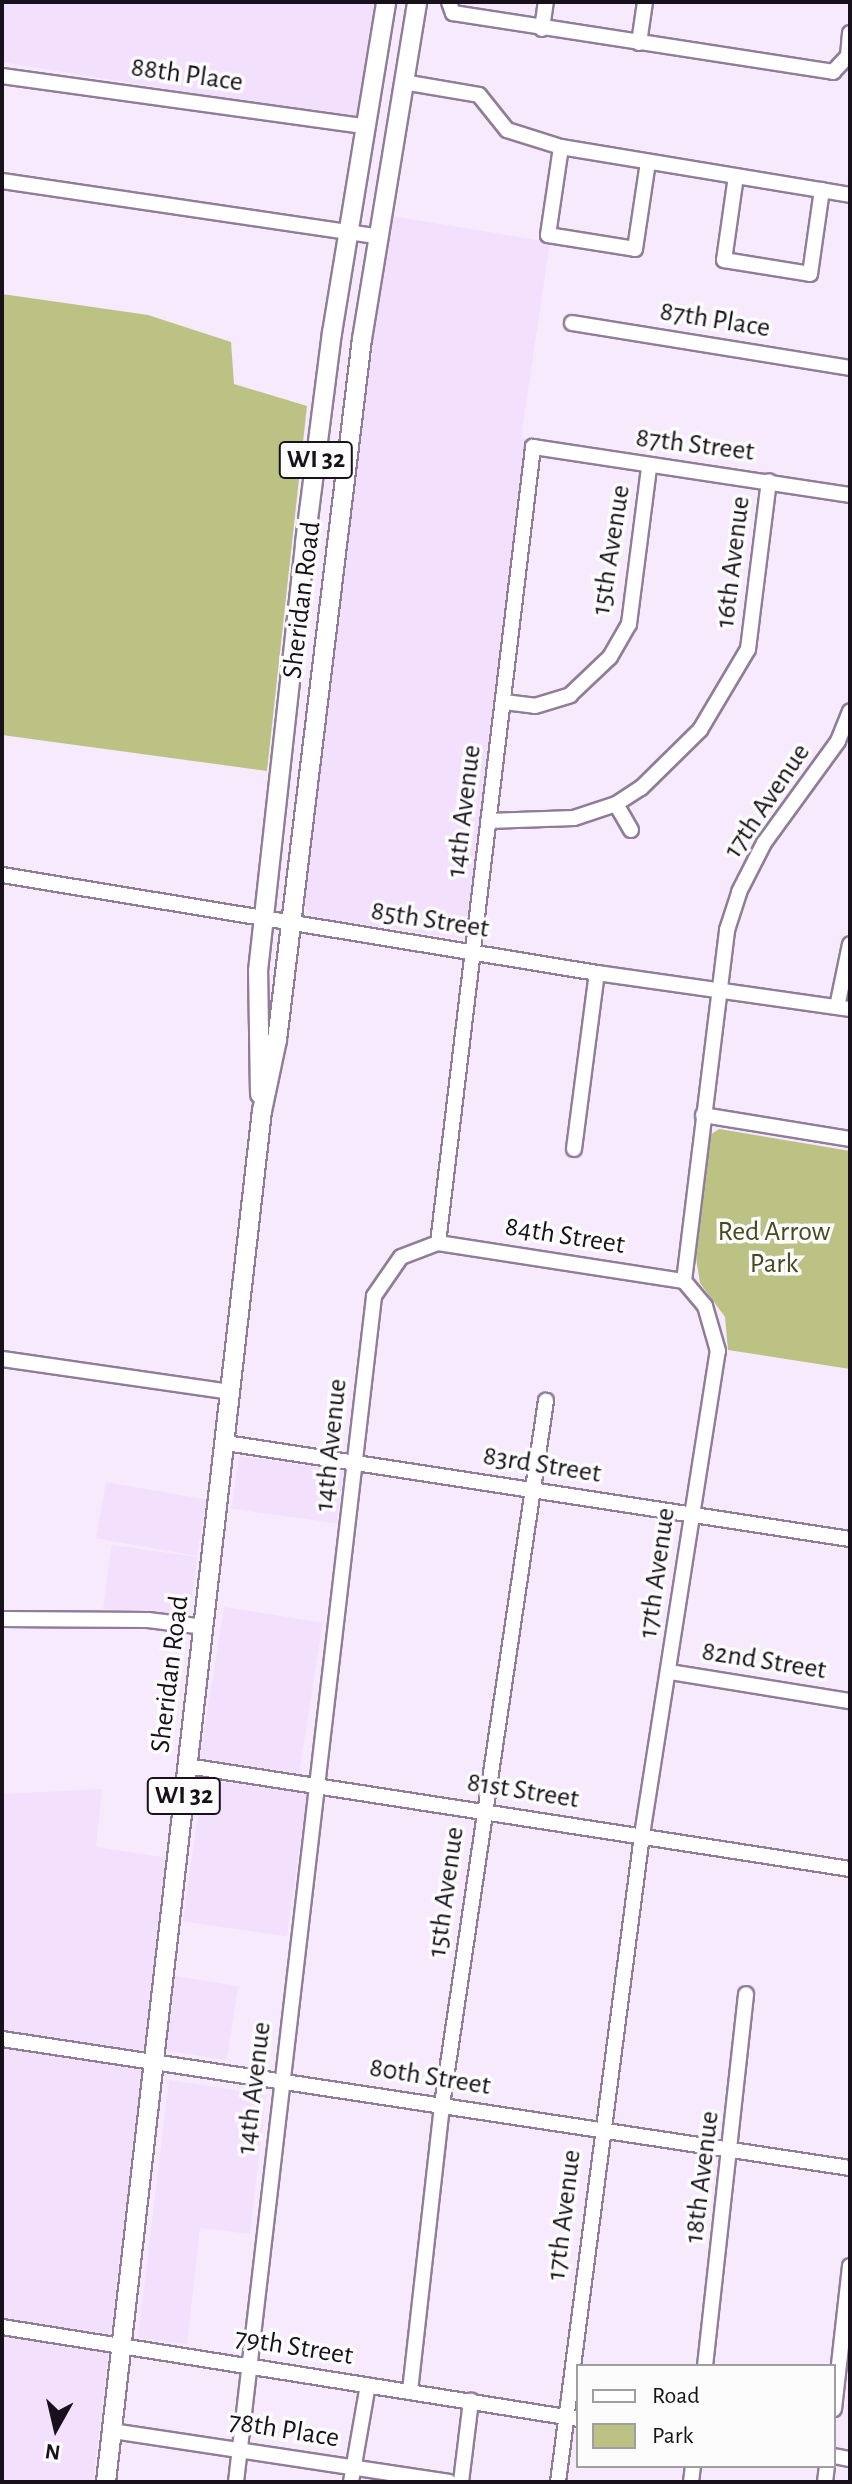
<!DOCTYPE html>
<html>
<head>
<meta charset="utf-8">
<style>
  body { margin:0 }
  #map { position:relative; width:852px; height:2484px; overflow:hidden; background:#f6eafc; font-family:"Alegreya Sans",sans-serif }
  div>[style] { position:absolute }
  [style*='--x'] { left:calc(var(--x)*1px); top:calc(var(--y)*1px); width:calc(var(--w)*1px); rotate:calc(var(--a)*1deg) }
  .built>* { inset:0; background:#f3e0fc; transform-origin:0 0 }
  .green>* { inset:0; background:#bbc283 }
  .roads { filter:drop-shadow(2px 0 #907e99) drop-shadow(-2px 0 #907e99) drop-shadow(0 2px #907e99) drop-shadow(0 -2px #907e99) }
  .minor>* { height:14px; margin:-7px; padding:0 7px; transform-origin:7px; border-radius:7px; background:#fff }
  .major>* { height:18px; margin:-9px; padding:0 9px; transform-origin:9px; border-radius:9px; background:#fff }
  span { translate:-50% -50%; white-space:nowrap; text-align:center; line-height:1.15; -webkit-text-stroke:7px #fcfcfc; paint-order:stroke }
  .shield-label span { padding:2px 6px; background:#fcfcfc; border:2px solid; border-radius:6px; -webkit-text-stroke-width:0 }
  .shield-label { font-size:26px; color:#18111b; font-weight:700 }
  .street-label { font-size:28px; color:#18111b }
  .park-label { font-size:28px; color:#464a1e }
  .frame { position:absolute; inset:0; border:4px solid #18111b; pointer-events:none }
  .legend { position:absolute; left:576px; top:2364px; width:260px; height:104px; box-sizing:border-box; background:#fcfcfc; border:2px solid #a19ea2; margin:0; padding:10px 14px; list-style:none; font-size:24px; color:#18111b }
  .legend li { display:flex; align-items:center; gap:16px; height:40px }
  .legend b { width:40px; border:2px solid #a19ea2 }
  .north { position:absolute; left:16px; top:2388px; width:80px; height:80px; -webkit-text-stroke:6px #fcfcfc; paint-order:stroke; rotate:188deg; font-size:22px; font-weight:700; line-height:32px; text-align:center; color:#18111b }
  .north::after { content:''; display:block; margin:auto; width:28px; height:36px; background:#18111b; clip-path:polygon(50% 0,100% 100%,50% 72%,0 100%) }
</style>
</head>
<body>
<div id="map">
  <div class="built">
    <i style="clip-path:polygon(2px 2px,380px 2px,359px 120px,2px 62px)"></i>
    <i style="clip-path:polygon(391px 216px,550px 242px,521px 438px,527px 439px,469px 926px,462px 939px,313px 917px,302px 904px,365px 365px)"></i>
    <i style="left:239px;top:1456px;width:106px;height:53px;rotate:8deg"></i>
    <i style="left:106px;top:1482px;width:102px;height:57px;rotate:10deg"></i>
    <i style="left:112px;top:1545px;width:86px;height:64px;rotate:8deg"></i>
    <i style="left:224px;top:1607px;width:100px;height:153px;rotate:9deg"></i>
    <i style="left:203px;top:1779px;width:105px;height:144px;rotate:8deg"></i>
    <i style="clip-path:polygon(102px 1789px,96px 1847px,168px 1858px,93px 2482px,2px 2482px,2px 1794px)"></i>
    <i style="left:175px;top:1976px;width:64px;height:75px;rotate:9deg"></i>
    <i style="clip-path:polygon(169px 2080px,266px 2095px,250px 2234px,200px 2228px,187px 2344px,138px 2338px)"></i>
  </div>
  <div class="green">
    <i style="clip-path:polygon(2px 294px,148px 315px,231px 342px,234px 384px,307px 406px,267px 771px,2px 735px)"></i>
    <i style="clip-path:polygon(719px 1129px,850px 1151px,850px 1369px,728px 1350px,725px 1317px,700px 1283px,696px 1258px,710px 1135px)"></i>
  </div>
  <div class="roads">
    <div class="minor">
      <i style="--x:449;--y:2;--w:12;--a:70"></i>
      <i style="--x:453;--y:13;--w:385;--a:8.8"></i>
      <i style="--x:833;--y:72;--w:22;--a:-47"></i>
      <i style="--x:848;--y:56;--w:23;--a:-85"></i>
      <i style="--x:542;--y:29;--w:27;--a:-82"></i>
      <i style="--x:639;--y:43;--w:41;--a:-81.7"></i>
      <i style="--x:2;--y:76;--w:365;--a:7.9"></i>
      <i style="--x:403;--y:82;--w:77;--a:9.7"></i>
      <i style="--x:479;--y:95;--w:45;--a:51.3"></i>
      <i style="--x:507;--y:130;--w:57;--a:17.5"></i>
      <i style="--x:561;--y:147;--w:293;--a:9.4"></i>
      <i style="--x:561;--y:147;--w:89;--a:98.4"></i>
      <i style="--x:548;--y:235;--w:88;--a:9.1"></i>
      <i style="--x:635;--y:249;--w:88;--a:-81.5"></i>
      <i style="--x:736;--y:176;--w:85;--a:98.1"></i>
      <i style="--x:724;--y:260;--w:87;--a:9.2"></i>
      <i style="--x:810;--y:274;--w:85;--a:-81.9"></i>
      <i style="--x:2;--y:181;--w:381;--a:8.4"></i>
      <i style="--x:572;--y:323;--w:282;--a:9.2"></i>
      <i style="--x:504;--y:702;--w:31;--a:7"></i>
      <i style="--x:535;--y:706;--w:37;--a:-17"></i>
      <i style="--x:570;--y:695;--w:55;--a:-43.5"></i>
      <i style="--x:610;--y:657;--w:38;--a:-60"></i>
      <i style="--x:629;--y:624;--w:158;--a:-82.7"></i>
      <i style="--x:616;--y:804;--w:30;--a:60"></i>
      <i style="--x:488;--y:821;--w:86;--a:-2"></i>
      <i style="--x:574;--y:818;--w:44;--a:-18.4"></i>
      <i style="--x:616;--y:804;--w:30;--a:-33"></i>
      <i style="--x:641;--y:788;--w:83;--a:-44.5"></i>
      <i style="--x:700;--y:730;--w:94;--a:-59.3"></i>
      <i style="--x:748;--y:649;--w:169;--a:-82.9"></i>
      <i style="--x:2;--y:875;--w:603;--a:9.35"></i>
      <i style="--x:597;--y:973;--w:256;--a:8.1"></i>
      <i style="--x:837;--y:1007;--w:64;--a:-78.3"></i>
      <i style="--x:703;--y:1115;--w:149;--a:9.3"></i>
      <i style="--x:574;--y:1149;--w:177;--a:-82.6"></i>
      <i style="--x:438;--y:1243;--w:802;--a:-83.19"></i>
      <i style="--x:533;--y:447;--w:321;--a:8.6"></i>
      <i style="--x:2;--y:1359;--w:232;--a:8.2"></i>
      <i style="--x:226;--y:1443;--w:631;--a:8.75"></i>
      <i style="--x:2;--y:1619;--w:146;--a:0.4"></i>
      <i style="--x:148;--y:1620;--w:57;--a:7"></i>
      <i style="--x:670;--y:1672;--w:182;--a:9.2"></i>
      <i style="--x:187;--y:1766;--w:671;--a:8.83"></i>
      <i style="--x:2;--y:2039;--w:858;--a:8.65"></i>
      <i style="--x:2;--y:2327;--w:583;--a:9.07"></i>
      <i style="--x:705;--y:2366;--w:374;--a:-83.7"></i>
      <i style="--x:410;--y:2391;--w:288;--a:-83.6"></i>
      <i style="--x:442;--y:2105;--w:712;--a:-81.6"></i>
      <i style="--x:834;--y:2409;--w:144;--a:-83.6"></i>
      <i style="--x:112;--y:2431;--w:341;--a:8.6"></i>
      <i style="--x:834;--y:2456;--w:16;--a:11"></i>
      <i style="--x:236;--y:2482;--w:1194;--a:-83.36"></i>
      <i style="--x:374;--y:1296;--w:47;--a:-55.3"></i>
      <i style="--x:401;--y:1257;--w:40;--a:-21"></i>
      <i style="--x:438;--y:1243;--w:249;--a:8.8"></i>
      <i style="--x:351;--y:2482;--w:98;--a:-80.1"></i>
      <i style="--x:461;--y:2482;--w:82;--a:-83"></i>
      <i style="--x:558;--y:2482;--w:652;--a:-82.6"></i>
      <i style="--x:642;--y:1835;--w:490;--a:-81.1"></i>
      <i style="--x:718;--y:1351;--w:47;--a:-106.1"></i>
      <i style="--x:705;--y:1306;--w:33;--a:-130"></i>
      <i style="--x:684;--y:1281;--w:354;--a:-83"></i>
      <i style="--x:727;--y:930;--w:40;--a:-72"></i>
      <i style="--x:739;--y:892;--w:55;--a:-63"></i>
      <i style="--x:764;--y:843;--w:126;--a:-54"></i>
      <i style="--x:838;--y:741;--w:32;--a:-68"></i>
      <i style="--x:691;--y:2482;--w:16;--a:-83"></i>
      <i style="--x:825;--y:2482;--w:16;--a:-83"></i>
    </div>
    <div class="major">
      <i style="--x:260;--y:1094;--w:123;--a:-90.9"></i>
      <i style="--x:258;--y:971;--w:431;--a:-83.7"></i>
      <i style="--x:305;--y:543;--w:212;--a:-82.7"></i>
      <i style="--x:332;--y:333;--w:335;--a:-80.7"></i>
      <i style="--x:106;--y:2482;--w:1380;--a:-83.51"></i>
      <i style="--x:262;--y:1111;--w:73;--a:-78.1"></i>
      <i style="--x:277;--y:1040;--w:706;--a:-83.09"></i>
      <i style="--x:362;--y:339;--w:341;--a:-80.7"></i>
    </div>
  </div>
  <div class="shield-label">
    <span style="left:316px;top:460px">WI 32</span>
    <span style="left:184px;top:1796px">WI 32</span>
  </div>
  <div class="street-label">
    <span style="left:187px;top:75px;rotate:8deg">88th Place</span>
    <span style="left:715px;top:320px;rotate:9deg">87th Place</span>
    <span style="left:695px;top:445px;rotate:7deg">87th Street</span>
    <span style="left:611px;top:550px;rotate:-81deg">15th Avenue</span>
    <span style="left:733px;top:562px;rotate:-83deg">16th Avenue</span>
    <span style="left:302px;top:600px;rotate:-83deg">Sheridan Road</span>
    <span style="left:767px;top:801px;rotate:-56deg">17th Avenue</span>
    <span style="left:464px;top:811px;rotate:-83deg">14th Avenue</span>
    <span style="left:430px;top:920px;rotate:9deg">85th Street</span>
    <span style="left:565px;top:1236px;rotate:9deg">84th Street</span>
    <span style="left:331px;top:1445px;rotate:-84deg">14th Avenue</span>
    <span style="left:542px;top:1465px;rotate:9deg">83rd Street</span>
    <span style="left:657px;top:1573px;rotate:-82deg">17th Avenue</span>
    <span style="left:764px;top:1661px;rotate:9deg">82nd Street</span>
    <span style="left:170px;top:1674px;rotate:-83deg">Sheridan Road</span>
    <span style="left:523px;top:1791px;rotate:9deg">81st Street</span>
    <span style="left:446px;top:1892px;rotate:-82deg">15th Avenue</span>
    <span style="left:430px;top:2077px;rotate:9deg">80th Street</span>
    <span style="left:254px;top:2088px;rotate:-83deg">14th Avenue</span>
    <span style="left:702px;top:2177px;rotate:-83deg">18th Avenue</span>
    <span style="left:564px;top:2215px;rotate:-83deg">17th Avenue</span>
    <span style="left:294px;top:2347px;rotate:9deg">79th Street</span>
    <span style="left:284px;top:2430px;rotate:9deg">78th Place</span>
  </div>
  <div class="park-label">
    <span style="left:774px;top:1248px">Red Arrow<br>Park</span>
  </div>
  <div class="frame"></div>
  <ul class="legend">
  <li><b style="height:10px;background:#fff"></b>Road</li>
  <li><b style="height:22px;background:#bbc283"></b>Park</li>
  </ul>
  <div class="north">N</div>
</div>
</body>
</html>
